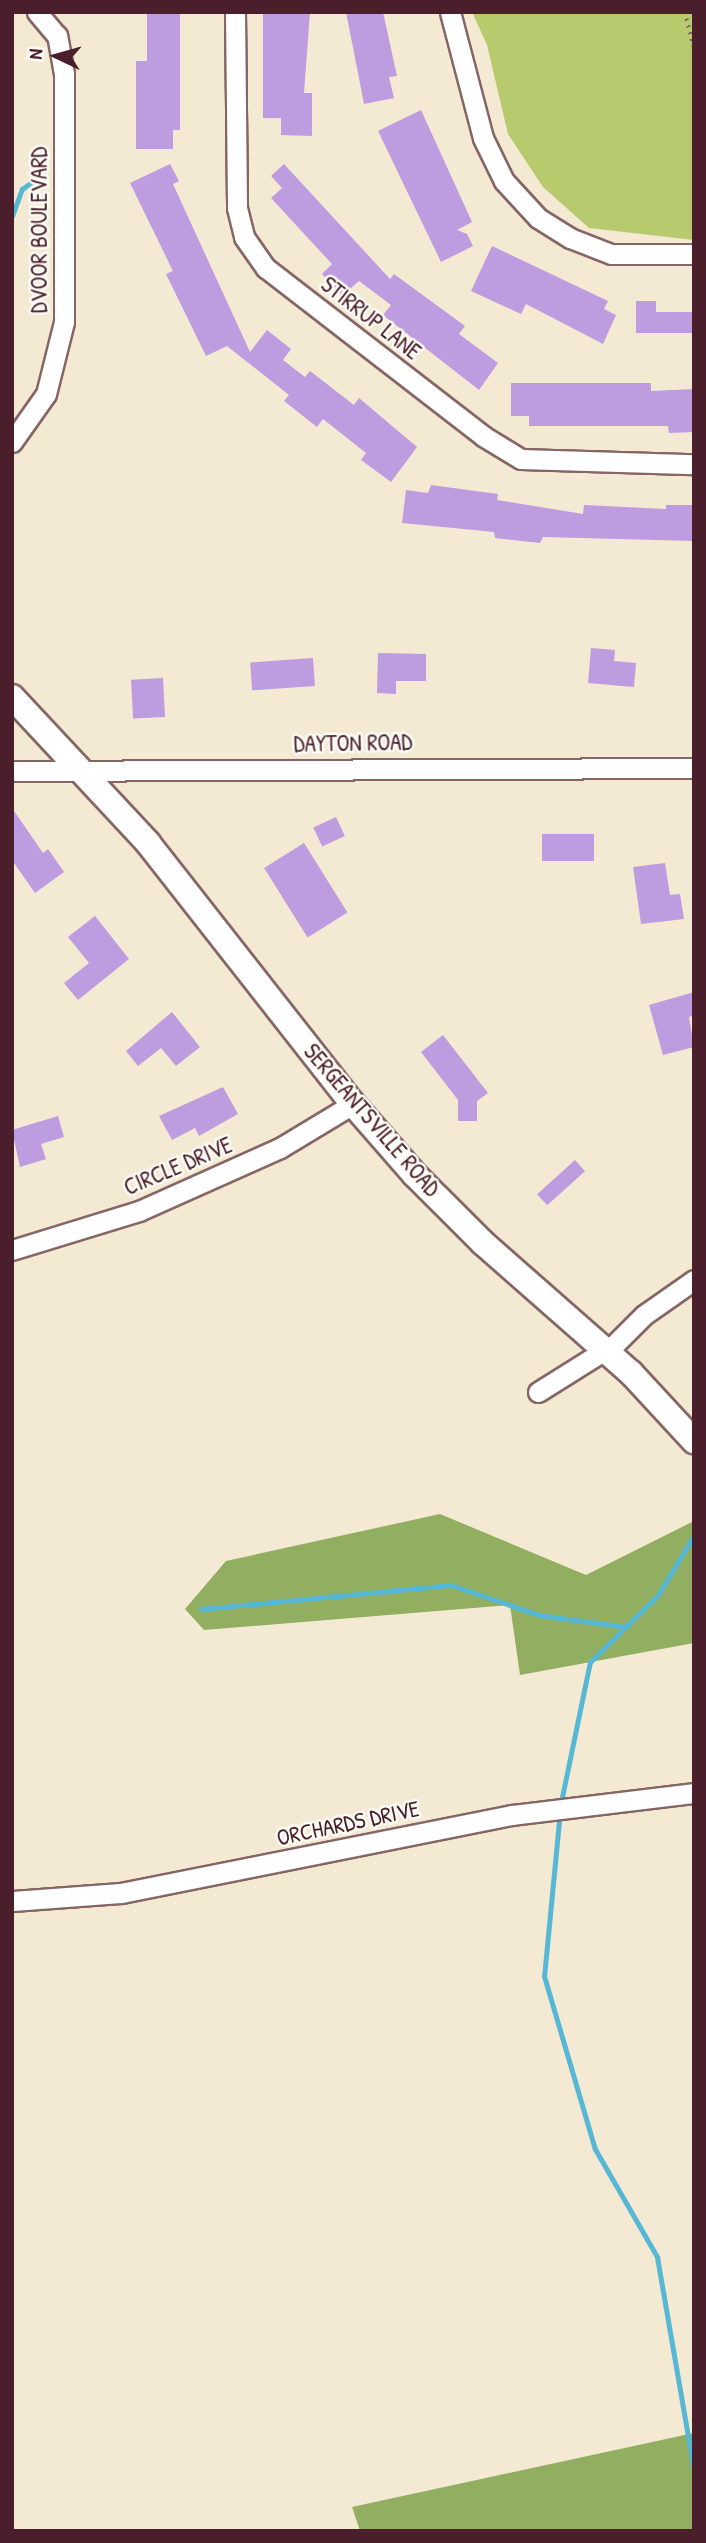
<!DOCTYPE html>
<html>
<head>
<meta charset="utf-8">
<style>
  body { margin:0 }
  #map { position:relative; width:706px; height:2543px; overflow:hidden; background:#f4e9d2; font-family:"Patrick Hand",sans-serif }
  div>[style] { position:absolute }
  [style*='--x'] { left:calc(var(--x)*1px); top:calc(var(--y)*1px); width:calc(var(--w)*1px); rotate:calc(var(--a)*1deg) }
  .green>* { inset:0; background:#b7ca6e }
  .forest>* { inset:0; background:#91ae61 }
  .stream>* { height:5px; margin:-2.5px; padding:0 2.5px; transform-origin:2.5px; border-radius:2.5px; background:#56b8d5 }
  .building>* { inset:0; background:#be9ce0; transform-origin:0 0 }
  .path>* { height:3.5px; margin-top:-1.75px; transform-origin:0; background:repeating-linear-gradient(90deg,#866665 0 2px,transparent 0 7px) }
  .roads { filter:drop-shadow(2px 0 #866665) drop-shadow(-2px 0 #866665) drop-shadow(0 2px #866665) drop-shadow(0 -2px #866665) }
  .minor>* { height:19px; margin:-9.5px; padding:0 9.5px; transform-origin:9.5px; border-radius:9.5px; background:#fff }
  .major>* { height:24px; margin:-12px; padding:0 12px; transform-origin:12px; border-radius:12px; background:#fff }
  span { translate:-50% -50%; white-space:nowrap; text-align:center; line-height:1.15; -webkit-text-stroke:5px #fdfcf7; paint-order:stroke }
  .street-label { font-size:23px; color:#4a1f2b }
  .frame { position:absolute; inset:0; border:14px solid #4a1f2b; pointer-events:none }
  .north { position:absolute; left:21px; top:21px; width:70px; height:70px; -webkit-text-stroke:5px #fdfcf7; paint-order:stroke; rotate:275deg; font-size:19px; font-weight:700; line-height:28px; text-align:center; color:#4a1f2b }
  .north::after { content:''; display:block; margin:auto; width:24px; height:32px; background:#4a1f2b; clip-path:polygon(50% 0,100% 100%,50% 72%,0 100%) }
</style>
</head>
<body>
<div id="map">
  <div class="green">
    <i style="clip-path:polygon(472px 12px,694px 12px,694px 240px,589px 228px,543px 187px,508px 134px,487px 45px)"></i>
  </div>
  <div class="forest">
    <i style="clip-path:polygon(440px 1514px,586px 1575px,692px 1522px,694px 1643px,520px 1675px,510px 1605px,204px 1630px,185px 1609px,226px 1561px)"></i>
    <i style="clip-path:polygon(694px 2433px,694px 2531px,360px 2531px,352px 2507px)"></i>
  </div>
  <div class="stream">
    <i style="--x:12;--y:216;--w:29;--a:-70"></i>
    <i style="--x:22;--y:189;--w:14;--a:-36"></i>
    <i style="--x:201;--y:1609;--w:251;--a:-5.5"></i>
    <i style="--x:451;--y:1585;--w:93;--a:18.8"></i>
    <i style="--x:539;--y:1615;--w:88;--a:7.9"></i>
    <i style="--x:562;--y:1797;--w:138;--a:-78.3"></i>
    <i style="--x:590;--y:1662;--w:95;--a:-44.6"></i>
    <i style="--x:658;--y:1595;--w:70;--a:-59"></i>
    <i style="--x:559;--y:1821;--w:156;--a:95.5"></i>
    <i style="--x:544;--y:1976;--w:180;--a:73.6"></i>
    <i style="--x:595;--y:2149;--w:125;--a:60.1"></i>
    <i style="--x:657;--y:2257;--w:217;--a:80.2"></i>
  </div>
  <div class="building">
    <i style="clip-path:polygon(147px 12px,180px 12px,180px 130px,173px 130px,173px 149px,136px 149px,136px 61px,147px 61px)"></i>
    <i style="clip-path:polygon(263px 12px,310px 12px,304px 93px,312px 93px,312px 136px,281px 135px,281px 118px,263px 118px)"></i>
    <i style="clip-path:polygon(346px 12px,383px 12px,397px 76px,389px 77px,394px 98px,364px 104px)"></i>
    <i style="clip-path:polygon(421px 110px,472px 222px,457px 230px,467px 234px,473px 246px,441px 262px,378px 131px)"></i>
    <i style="clip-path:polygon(170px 164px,179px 181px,173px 184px,250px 352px,267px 330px,291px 349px,283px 360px,305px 377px,310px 371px,354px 405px,359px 398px,417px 447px,391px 482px,361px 460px,366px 453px,323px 419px,317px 427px,284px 401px,289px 395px,227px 346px,206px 356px,166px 274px,173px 271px,130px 183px)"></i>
    <i style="clip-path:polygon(284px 164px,390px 279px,394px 274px,465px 326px,459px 334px,498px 363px,479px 390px,383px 315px,391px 305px,359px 281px,342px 296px,322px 274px,332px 264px,271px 198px,282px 188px,271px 176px)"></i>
    <i style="clip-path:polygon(492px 246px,608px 301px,604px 309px,616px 315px,603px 344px,526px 304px,521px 314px,471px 291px)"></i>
    <i style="clip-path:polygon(636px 301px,656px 301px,656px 312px,694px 312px,694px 333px,636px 333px)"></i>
    <i style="clip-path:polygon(511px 383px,651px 383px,651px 391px,694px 389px,694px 432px,669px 433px,668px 426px,529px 426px,529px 416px,511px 416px)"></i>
    <i style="clip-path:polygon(431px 485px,498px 494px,497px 500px,583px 514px,584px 505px,666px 509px,666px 505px,694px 505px,694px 541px,543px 537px,540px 543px,495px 538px,494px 532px,402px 523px,406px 490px,428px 493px)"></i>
    <i style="clip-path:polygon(591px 648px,615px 650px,614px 661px,636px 663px,634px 687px,588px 683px)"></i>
    <i style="clip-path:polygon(378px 653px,426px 654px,426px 681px,396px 681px,396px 694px,377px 693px)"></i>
    <i style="left:313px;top:658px;width:28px;height:63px;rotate:86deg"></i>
    <i style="left:163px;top:678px;width:39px;height:32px;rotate:87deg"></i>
    <i style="clip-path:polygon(12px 808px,43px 853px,48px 849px,64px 872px,35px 893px,12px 860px)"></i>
    <i style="left:336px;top:817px;width:21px;height:25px;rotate:65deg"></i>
    <i style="left:542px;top:834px;width:52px;height:27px"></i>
    <i style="left:304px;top:843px;width:82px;height:47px;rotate:58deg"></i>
    <i style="clip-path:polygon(665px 863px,670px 895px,680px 894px,684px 919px,641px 924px,633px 867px)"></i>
    <i style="clip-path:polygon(95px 916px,129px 959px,78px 1000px,64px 983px,89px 963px,68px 937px)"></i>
    <i style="clip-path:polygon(694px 992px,694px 1015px,689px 1017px,694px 1047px,663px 1055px,649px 1005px)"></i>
    <i style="clip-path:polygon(172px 1012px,200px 1047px,176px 1066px,161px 1048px,138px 1066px,126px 1051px)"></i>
    <i style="clip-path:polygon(443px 1035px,488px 1093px,477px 1101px,477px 1121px,458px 1121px,458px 1100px,421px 1052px)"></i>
    <i style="clip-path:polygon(223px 1087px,238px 1114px,199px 1136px,195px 1128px,172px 1140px,159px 1116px)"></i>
    <i style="clip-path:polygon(58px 1116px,64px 1137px,41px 1144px,46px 1159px,20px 1167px,12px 1130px)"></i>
    <i style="left:575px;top:1160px;width:15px;height:51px;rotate:48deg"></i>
  </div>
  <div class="path">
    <i style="--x:685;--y:12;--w:36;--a:76"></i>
  </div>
  <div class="roads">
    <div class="minor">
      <i style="--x:235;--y:12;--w:196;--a:89.4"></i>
      <i style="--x:237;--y:208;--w:30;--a:76"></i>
      <i style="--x:244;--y:237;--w:38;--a:55"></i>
      <i style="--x:266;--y:268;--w:274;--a:37.7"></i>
      <i style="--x:483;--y:436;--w:44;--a:31.2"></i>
      <i style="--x:521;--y:459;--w:173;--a:1.7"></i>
      <i style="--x:450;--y:12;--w:130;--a:75.3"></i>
      <i style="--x:483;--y:138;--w:48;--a:64"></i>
      <i style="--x:504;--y:181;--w:50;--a:47.4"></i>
      <i style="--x:538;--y:218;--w:38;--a:32"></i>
      <i style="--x:570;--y:238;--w:44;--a:21.3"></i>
      <i style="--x:611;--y:254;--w:83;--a:0"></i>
      <i style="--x:12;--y:442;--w:59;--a:-54.7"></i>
      <i style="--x:46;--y:394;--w:74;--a:-76"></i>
      <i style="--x:64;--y:322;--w:248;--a:-90"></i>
      <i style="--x:64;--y:74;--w:39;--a:-100"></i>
      <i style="--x:57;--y:36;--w:31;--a:-130"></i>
      <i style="--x:12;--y:771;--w:682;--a:-0.25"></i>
      <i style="--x:12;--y:1250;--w:133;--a:-17.1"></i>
      <i style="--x:139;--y:1211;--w:154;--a:-24.1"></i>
      <i style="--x:280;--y:1148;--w:85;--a:-31.1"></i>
      <i style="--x:607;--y:1352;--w:52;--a:-45"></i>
      <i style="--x:644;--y:1315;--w:61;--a:-35"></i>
      <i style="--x:538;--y:1392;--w:79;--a:-32.1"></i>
      <i style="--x:12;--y:1901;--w:109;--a:-4.2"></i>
      <i style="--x:121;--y:1893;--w:399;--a:-11.3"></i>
      <i style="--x:512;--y:1815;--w:183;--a:-6.9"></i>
    </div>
    <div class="major">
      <i style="--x:12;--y:697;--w:200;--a:47"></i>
      <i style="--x:148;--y:843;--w:332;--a:51.9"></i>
      <i style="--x:353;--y:1104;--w:93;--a:48.9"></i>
      <i style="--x:414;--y:1174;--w:98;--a:45"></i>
      <i style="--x:483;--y:1243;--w:197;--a:41.3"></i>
      <i style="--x:631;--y:1373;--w:93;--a:47.2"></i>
    </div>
  </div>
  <div class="street-label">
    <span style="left:39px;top:230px;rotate:-90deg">DVOOR BOULEVARD</span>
    <span style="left:371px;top:318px;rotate:38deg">STIRRUP LANE</span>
    <span style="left:353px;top:743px;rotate:-1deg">DAYTON ROAD</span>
    <span style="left:372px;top:1120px;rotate:49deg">SERGEANTSVILLE ROAD</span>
    <span style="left:178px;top:1166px;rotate:-23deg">CIRCLE DRIVE</span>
    <span style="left:348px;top:1823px;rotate:-12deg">ORCHARDS DRIVE</span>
  </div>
  <div class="frame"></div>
  <div class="north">N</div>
</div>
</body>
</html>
